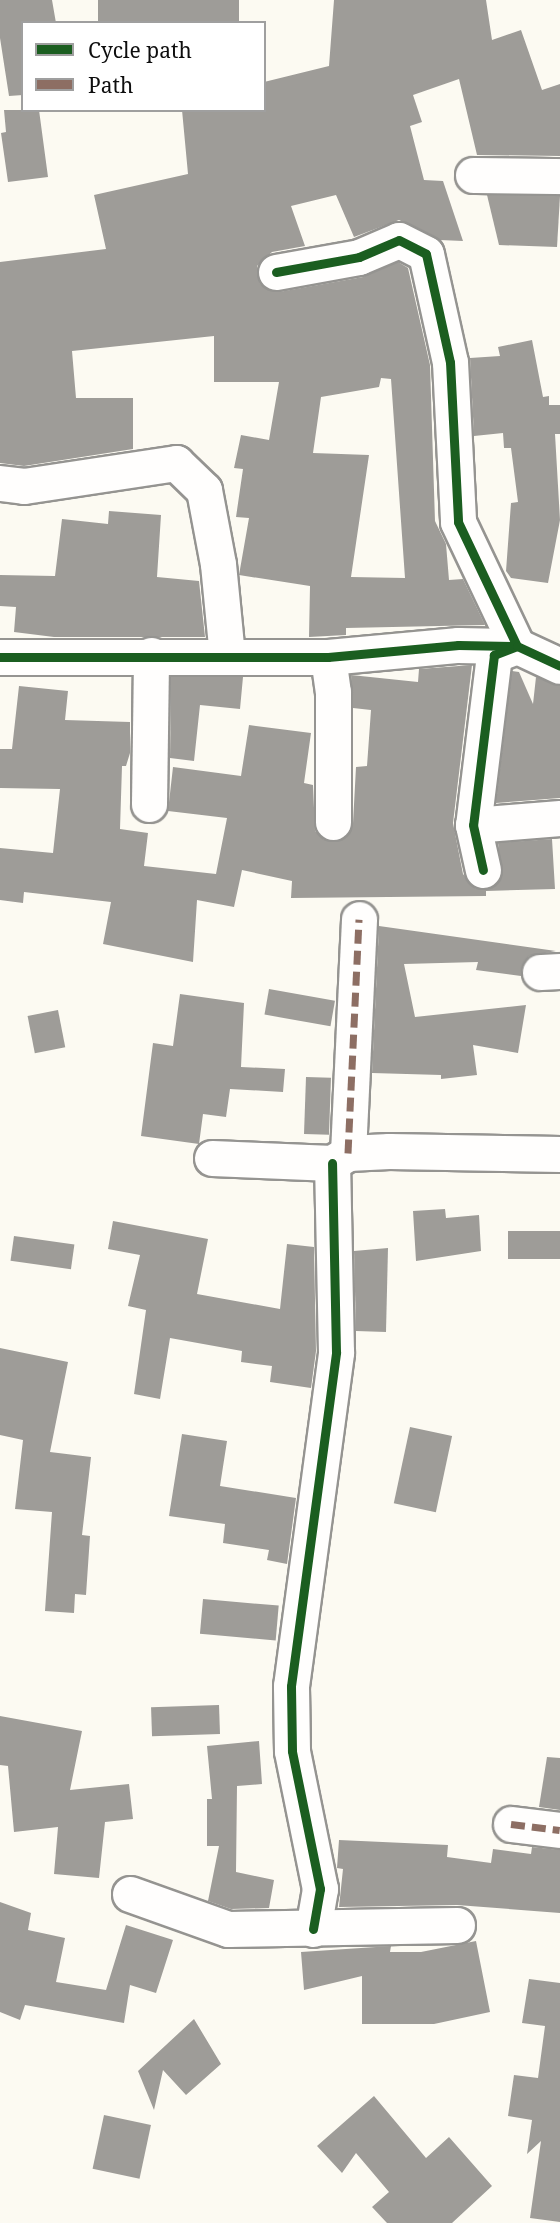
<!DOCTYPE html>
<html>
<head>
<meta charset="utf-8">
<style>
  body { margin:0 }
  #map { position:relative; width:560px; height:2223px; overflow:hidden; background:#fcfaf2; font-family:"Noto Serif",serif }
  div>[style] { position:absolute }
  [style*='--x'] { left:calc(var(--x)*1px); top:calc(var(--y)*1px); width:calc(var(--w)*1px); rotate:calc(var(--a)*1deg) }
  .building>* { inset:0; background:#9e9c98; transform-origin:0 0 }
  .roads { filter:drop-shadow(2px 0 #959491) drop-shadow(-2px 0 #959491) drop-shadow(0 2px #959491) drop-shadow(0 -2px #959491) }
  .minor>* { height:35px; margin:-17.5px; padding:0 17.5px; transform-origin:17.5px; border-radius:17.5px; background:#fffefd }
  .quiet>* { height:7px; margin-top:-3.5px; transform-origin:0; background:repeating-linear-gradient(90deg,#8d6e63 0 14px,transparent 0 21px) }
  .cycleway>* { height:9px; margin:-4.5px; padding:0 4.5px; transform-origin:4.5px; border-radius:4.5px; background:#1b5e20 }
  span { translate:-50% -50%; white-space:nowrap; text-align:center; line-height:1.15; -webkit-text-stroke:7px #fff; paint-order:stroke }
  .legend { position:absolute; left:21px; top:21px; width:245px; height:91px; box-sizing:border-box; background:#fff; border:2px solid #9f9f9f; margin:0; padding:9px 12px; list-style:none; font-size:21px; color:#0e0e0e }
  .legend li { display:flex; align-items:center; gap:14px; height:35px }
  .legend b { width:35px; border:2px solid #9f9f9f }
</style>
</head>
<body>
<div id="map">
  <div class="building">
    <i style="clip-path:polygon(0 0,52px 0,56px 23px,23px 23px,23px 95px,9px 96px,0 38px)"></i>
    <i style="left:98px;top:0;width:141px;height:23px"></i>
    <i style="clip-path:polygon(evenodd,334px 0,486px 0,492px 40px,521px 30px,542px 90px,560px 84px,560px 156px,477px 155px,459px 79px,413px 95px,422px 122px,410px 126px,424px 180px,443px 181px,463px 241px,440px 240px,399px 220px,354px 237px,336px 195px,291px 206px,305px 246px,272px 252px,257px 266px,260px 284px,279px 292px,363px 277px,398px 262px,408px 268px,430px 365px,435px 521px,446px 544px,449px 580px,463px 579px,485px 625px,346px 628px,346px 635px,309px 637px,310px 586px,239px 575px,249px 518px,236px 517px,243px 469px,234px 468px,241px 435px,269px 440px,279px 382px,214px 382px,214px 336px,72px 351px,76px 398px,133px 398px,133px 449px,24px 466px,0 463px,0 262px,106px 249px,94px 195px,188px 174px,182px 110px,264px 110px,264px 82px,329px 66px,334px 0,381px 378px,391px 379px,405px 578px,351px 577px,369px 455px,313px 453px,321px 397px,379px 387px,381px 378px)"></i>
    <i style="clip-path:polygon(4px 110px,39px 110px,48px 177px,8px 182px,1px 133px,6px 132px)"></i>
    <i style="clip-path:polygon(487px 195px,560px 196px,557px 247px,499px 245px)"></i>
    <i style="clip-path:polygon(532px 340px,543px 397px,549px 396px,549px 405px,560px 405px,560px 434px,555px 434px,560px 520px,548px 583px,511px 578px,506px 571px,511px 503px,518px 502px,511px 448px,504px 448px,503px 433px,474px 436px,470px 358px,500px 356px,498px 347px)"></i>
    <i style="clip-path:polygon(109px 511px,161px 515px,157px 577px,199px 581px,205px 637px,54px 637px,14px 632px,16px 607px,0 606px,0 575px,55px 576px,62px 519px,108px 524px)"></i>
    <i style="clip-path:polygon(472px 665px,453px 823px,463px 874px,476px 889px,488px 889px,502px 875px,498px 843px,552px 839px,555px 889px,486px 891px,486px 896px,291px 898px,292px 881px,242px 870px,234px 907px,197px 900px,193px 962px,103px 944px,111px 902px,24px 892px,23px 903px,0 900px,0 848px,53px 853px,60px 789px,0 788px,0 749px,12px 749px,19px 686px,68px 691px,65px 720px,130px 722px,130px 753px,126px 766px,122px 766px,120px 829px,148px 833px,144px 866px,216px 874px,227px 818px,168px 811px,173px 767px,241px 776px,249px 725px,311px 733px,304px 783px,313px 785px,315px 831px,324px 840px,342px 840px,353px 823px,356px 767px,367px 766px,371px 710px,353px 708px,351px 675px,418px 682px,419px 669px)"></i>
    <i style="clip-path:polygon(512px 671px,519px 672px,533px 704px,536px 677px,560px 686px,560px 798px,496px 803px)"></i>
    <i style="clip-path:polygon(171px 677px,243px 677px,240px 709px,200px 705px,194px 761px,170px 758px)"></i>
    <i style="clip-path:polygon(379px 926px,556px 951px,529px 956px,521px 976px,476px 970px,478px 962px,404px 964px,415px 1017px,526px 1005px,518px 1053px,473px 1045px,477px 1075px,441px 1079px,441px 1075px,372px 1073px)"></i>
    <i style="left:269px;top:989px;width:67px;height:26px;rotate:10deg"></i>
    <i style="clip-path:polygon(180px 994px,244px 1003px,241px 1067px,285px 1069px,283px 1092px,230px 1089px,226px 1117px,203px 1114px,199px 1144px,141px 1136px,153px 1043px,173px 1046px)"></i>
    <i style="left:58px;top:1010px;width:38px;height:31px;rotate:79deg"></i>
    <i style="left:306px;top:1077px;width:25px;height:57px;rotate:2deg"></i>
    <i style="clip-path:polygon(445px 1209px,446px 1218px,479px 1215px,481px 1251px,416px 1261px,413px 1211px)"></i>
    <i style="clip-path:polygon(113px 1221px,208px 1239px,197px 1294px,280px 1309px,287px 1244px,314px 1247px,316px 1351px,311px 1388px,270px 1382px,272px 1366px,241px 1362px,242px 1351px,170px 1338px,160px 1399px,134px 1394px,146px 1310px,128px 1306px,140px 1255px,108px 1249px)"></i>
    <i style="left:560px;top:1231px;width:28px;height:52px;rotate:90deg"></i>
    <i style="left:14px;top:1236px;width:61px;height:25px;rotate:8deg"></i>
    <i style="clip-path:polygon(388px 1248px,386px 1332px,356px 1331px,354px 1251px)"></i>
    <i style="clip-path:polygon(0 1348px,68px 1362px,50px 1452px,91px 1457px,82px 1535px,90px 1536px,86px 1595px,75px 1594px,74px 1613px,45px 1611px,52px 1512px,15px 1509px,23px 1440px,0 1435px)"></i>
    <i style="left:410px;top:1427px;width:43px;height:78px;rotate:12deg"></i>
    <i style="clip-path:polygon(182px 1434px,227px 1441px,220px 1486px,296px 1498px,287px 1564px,267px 1560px,269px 1550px,223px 1543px,225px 1524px,169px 1516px)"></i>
    <i style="left:203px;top:1599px;width:76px;height:35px;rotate:5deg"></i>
    <i style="left:219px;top:1705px;width:29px;height:68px;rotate:88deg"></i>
    <i style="clip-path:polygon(0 1716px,82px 1731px,70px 1790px,129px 1784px,133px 1819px,105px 1822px,99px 1878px,54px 1874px,58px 1827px,14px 1832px,8px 1766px,0 1765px)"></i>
    <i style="clip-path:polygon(259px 1741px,262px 1784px,237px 1786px,236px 1872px,274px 1880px,269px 1908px,231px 1909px,208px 1901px,219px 1846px,207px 1846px,207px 1799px,212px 1799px,207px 1746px)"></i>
    <i style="clip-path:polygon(547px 1757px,560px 1758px,560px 1810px,539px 1807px)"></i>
    <i style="clip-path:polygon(339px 1840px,448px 1845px,447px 1857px,491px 1863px,493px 1849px,531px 1854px,532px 1847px,560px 1850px,560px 1913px,457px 1905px,339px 1907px,343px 1869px,337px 1868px)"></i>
    <i style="clip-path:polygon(0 1902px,31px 1913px,28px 1930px,65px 1938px,56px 1982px,106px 1990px,126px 1925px,173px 1940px,156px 1993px,130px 1985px,124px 2023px,25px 2005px,20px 2020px,0 2012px)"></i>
    <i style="clip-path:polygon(476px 1941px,490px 2012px,434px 2024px,362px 2024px,362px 1976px,304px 1990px,301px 1952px,391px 1946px,390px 1952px,421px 1952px)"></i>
    <i style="clip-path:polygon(529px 1979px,560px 1983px,560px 2222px,530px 2218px,541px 2141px,527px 2154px,532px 2120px,508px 2116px,514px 2075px,538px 2078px,545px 2026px,522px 2023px)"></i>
    <i style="clip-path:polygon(194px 2019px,221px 2064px,186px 2095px,163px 2070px,154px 2110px,138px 2071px)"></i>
    <i style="clip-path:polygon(374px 2096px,426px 2158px,449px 2137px,492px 2186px,452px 2223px,387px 2223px,372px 2207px,389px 2192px,356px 2153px,342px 2173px,317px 2146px)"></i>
    <i style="left:104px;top:2115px;width:48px;height:55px;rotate:12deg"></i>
  </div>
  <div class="roads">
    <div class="minor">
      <i style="--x:473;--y:175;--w:87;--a:0.7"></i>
      <i style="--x:276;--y:272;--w:84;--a:-10.2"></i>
      <i style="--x:359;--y:257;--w:43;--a:-23"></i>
      <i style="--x:399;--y:240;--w:30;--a:27"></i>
      <i style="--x:426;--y:254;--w:111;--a:77.5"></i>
      <i style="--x:450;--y:362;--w:160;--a:87.1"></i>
      <i style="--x:458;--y:522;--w:137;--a:64.6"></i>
      <i style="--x:517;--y:646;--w:25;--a:159"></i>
      <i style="--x:494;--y:655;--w:171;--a:97"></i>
      <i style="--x:473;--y:825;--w:46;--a:77.5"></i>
      <i style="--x:0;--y:483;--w:24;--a:7"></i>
      <i style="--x:24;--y:486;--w:154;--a:-8.6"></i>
      <i style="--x:176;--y:463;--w:39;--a:44"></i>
      <i style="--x:204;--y:490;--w:75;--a:79.3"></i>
      <i style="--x:218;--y:564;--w:92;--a:84.4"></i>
      <i style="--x:0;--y:657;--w:328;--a:0"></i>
      <i style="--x:328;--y:657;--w:131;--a:-5.3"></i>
      <i style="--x:458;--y:645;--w:59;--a:1"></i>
      <i style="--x:517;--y:646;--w:47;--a:24.9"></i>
      <i style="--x:328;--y:657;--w:35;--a:82"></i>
      <i style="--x:333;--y:692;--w:130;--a:90"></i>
      <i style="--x:149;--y:804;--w:149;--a:-89.2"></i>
      <i style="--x:473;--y:825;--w:87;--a:-4.6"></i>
      <i style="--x:540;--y:972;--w:20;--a:-3"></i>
      <i style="--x:348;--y:1153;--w:234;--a:-87.3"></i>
      <i style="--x:212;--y:1158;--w:120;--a:2.4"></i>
      <i style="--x:332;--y:1163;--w:19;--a:-32"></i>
      <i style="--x:348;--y:1153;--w:41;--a:-2.8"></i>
      <i style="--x:389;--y:1151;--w:171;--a:1"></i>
      <i style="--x:511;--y:1824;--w:49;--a:7"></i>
      <i style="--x:130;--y:1894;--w:104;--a:19.7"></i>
      <i style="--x:228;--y:1929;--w:229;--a:-1"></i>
      <i style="--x:313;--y:1929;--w:41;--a:-80.1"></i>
      <i style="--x:320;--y:1889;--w:141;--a:-101.5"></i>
      <i style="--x:292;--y:1751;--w:65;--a:-90.9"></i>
      <i style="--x:291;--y:1686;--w:337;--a:-82.3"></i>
      <i style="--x:336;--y:1352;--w:189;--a:-91.2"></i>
    </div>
  </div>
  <div class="quiet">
    <i style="--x:348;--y:1153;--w:234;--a:-87.3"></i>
    <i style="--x:511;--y:1824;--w:49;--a:7"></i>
  </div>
  <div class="cycleway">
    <i style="--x:276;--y:272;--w:84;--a:-10.2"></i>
    <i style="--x:359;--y:257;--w:43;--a:-23"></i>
    <i style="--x:399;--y:240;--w:30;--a:27"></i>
    <i style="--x:426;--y:254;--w:111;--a:77.5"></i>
    <i style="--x:450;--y:362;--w:160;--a:87.1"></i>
    <i style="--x:458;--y:522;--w:137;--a:64.6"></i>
    <i style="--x:517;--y:646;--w:25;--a:159"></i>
    <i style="--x:494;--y:655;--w:171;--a:97"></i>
    <i style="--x:473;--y:825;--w:46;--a:77.5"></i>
    <i style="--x:0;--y:657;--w:328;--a:0"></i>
    <i style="--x:328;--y:657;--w:131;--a:-5.3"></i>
    <i style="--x:458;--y:645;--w:59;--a:1"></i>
    <i style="--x:517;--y:646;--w:47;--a:24.9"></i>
    <i style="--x:313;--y:1929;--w:41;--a:-80.1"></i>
    <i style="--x:320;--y:1889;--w:141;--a:-101.5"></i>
    <i style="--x:292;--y:1751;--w:65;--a:-90.9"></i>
    <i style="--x:291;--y:1686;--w:337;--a:-82.3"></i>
    <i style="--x:336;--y:1352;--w:189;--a:-91.2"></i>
  </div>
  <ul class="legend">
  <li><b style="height:9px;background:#1b5e20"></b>Cycle path</li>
  <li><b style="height:9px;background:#8d6e63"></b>Path</li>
  </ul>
</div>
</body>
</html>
